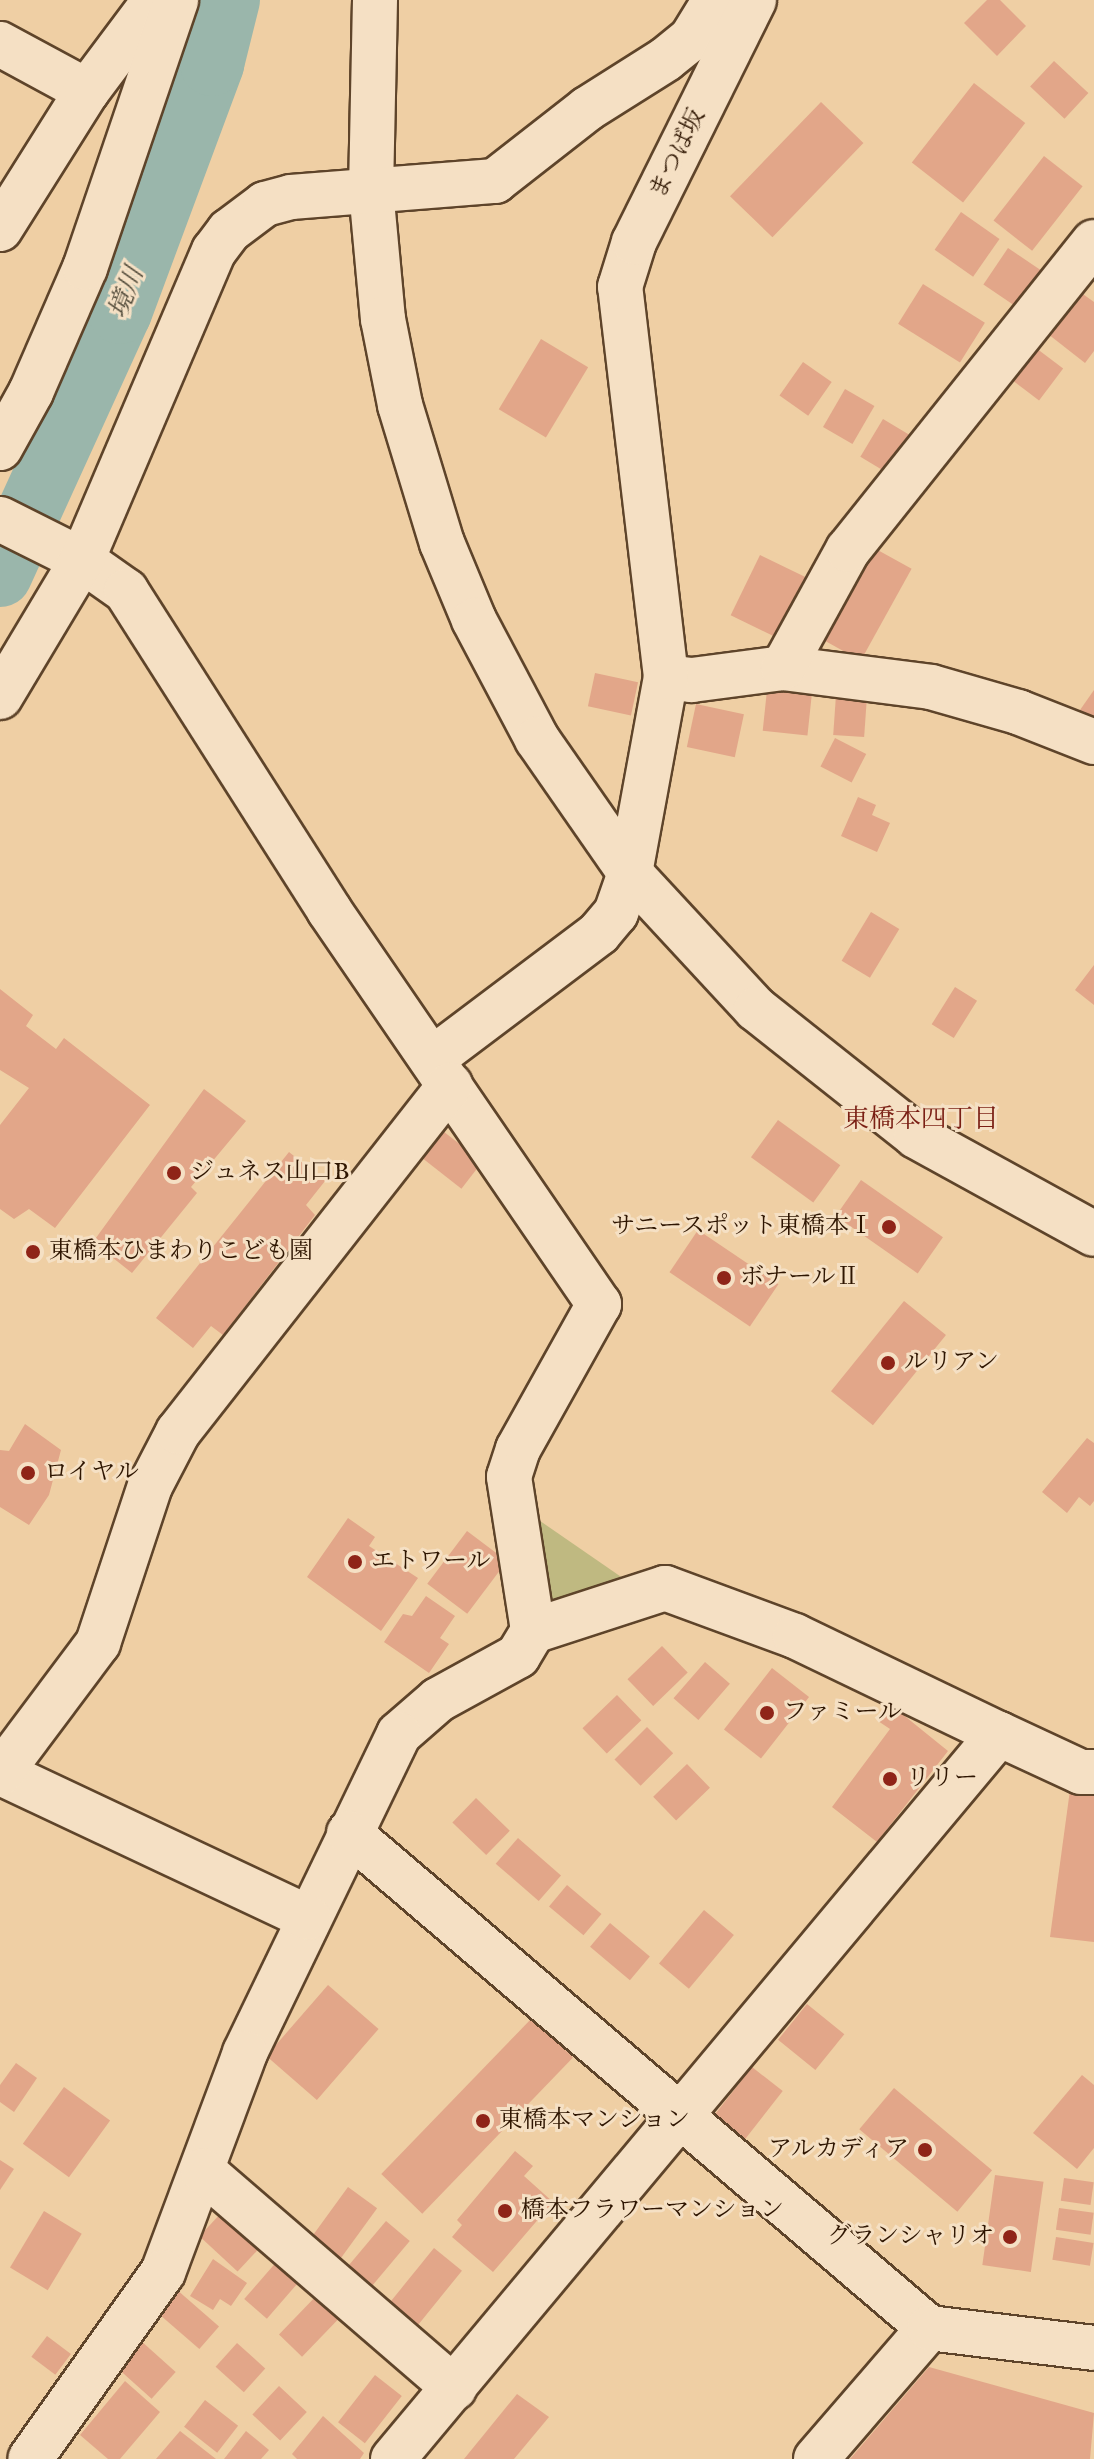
<!DOCTYPE html>
<html>
<head>
<meta charset="utf-8">
<style>
  body { margin:0 }
  #map { position:relative; width:1094px; height:2459px; overflow:hidden; background:#efcfa4; font-family:"IM FELL English","Noto Serif JP",serif }
  div>[style] { position:absolute }
  [style*='--x'] { left:calc(var(--x)*1px); top:calc(var(--y)*1px); width:calc(var(--w)*1px); rotate:calc(var(--a)*1deg) }
  .green>* { inset:0; background:#bfb981 }
  .river>* { height:64px; margin:-32px; padding:0 32px; transform-origin:32px; border-radius:32px; background:#9ab6ab }
  .building>* { inset:0; background:#e2a689; transform-origin:0 0 }
  .roads { filter:drop-shadow(2px 0 #5e442a) drop-shadow(-2px 0 #5e442a) drop-shadow(0 2px #5e442a) drop-shadow(0 -2px #5e442a) }
  .minor>* { height:44px; margin:-22px; padding:0 22px; transform-origin:22px; border-radius:22px; background:#f5e0c4 }
  .dots>* { width:22px; height:22px; translate:-50% -50%; box-sizing:border-box; border:4px solid #f5e0c4; border-radius:50% }
  span { translate:-50% -50%; white-space:nowrap; text-align:center; line-height:1.15; -webkit-text-stroke:6px #f5e0c4; paint-order:stroke }
  .street-label { font-size:24px; color:#2e1501 }
  .poi-label { font-size:24px; color:#2e1501 }
  .left { translate:0 -50%; text-align:left }
  .right { translate:-100% -50%; text-align:right }
  .water-label { font-size:26px; color:#544d3c; font-style:italic }
  .neighbourhood-label { font-size:26px; color:#7a1f14 }
</style>
</head>
<body>
<div id="map">
  <div class="green">
    <i style="clip-path:polygon(530px 1514px,630px 1583px,545px 1607px)"></i>
  </div>
  <div class="river">
    <i style="--x:0;--y:575;--w:289;--a:-65.5"></i>
    <i style="--x:120;--y:312;--w:265;--a:-69.6"></i>
    <i style="--x:212;--y:64;--w:66;--a:-76"></i>
  </div>
  <div class="building">
    <i style="clip-path:polygon(987px 0,1000px 0,1026px 26px,997px 56px,964px 23px)"></i>
    <i style="left:1054px;top:61px;width:47px;height:35px;rotate:43deg"></i>
    <i style="left:974px;top:83px;width:65px;height:101px;rotate:38deg"></i>
    <i style="left:821px;top:102px;width:59px;height:131px;rotate:44deg"></i>
    <i style="left:1044px;top:156px;width:49px;height:82px;rotate:38deg"></i>
    <i style="left:961px;top:212px;width:47px;height:46px;rotate:35deg"></i>
    <i style="left:1008px;top:248px;width:41px;height:44px;rotate:34deg"></i>
    <i style="left:923px;top:284px;width:73px;height:47px;rotate:32deg"></i>
    <i style="clip-path:polygon(1080px 292px,1094px 302px,1094px 351px,1085px 363px,1048px 334px)"></i>
    <i style="left:541px;top:339px;width:55px;height:82px;rotate:31deg"></i>
    <i style="left:1032px;top:345px;width:39px;height:40px;rotate:37deg"></i>
    <i style="left:803px;top:362px;width:35px;height:41px;rotate:35deg"></i>
    <i style="left:845px;top:389px;width:34px;height:44px;rotate:30deg"></i>
    <i style="left:883px;top:419px;width:35px;height:44px;rotate:31deg"></i>
    <i style="left:874px;top:548px;width:43px;height:105px;rotate:29deg"></i>
    <i style="left:760px;top:555px;width:55px;height:67px;rotate:26deg"></i>
    <i style="left:595px;top:673px;width:44px;height:34px;rotate:12deg"></i>
    <i style="left:767px;top:690px;width:45px;height:41px;rotate:6deg"></i>
    <i style="clip-path:polygon(1094px 690px,1094px 720px,1080px 710px)"></i>
    <i style="left:836px;top:695px;width:31px;height:40px;rotate:4deg"></i>
    <i style="left:696px;top:704px;width:49px;height:44px;rotate:12deg"></i>
    <i style="left:835px;top:738px;width:35px;height:32px;rotate:27deg"></i>
    <i style="clip-path:polygon(858px 797px,876px 805px,872px 815px,890px 823px,877px 852px,841px 836px)"></i>
    <i style="left:871px;top:912px;width:33px;height:57px;rotate:31deg"></i>
    <i style="clip-path:polygon(1094px 965px,1094px 1005px,1075px 990px)"></i>
    <i style="left:955px;top:987px;width:26px;height:44px;rotate:32deg"></i>
    <i style="clip-path:polygon(0 989px,33px 1015px,26px 1026px,56px 1049px,64px 1038px,150px 1105px,55px 1228px,29px 1209px,14px 1219px,0 1209px,0 1125px,29px 1088px,0 1070px)"></i>
    <i style="clip-path:polygon(204px 1089px,246px 1121px,191px 1187px,197px 1193px,132px 1273px,93px 1242px)"></i>
    <i style="left:778px;top:1120px;width:77px;height:46px;rotate:36deg"></i>
    <i style="left:439px;top:1128px;width:55px;height:34px;rotate:38deg"></i>
    <i style="clip-path:polygon(289px 1152px,325px 1181px,306px 1205px,315px 1215px,223px 1335px,211px 1326px,193px 1348px,156px 1318px)"></i>
    <i style="left:861px;top:1180px;width:100px;height:44px;rotate:35deg"></i>
    <i style="left:698px;top:1230px;width:97px;height:51px;rotate:34deg"></i>
    <i style="left:904px;top:1301px;width:54px;height:116px;rotate:39deg"></i>
    <i style="clip-path:polygon(25px 1424px,61px 1450px,49px 1495px,29px 1525px,0 1507px,0 1450px,9px 1451px)"></i>
    <i style="clip-path:polygon(1087px 1438px,1094px 1443px,1094px 1501px,1090px 1506px,1079px 1497px,1067px 1513px,1042px 1492px)"></i>
    <i style="clip-path:polygon(348px 1518px,375px 1537px,369px 1546px,418px 1578px,381px 1631px,307px 1577px)"></i>
    <i style="left:467px;top:1531px;width:50px;height:66px;rotate:37deg"></i>
    <i style="clip-path:polygon(426px 1596px,455px 1616px,440px 1638px,449px 1644px,429px 1673px,384px 1642px,403px 1614px,412px 1616px)"></i>
    <i style="left:662px;top:1646px;width:37px;height:48px;rotate:46deg"></i>
    <i style="left:705px;top:1662px;width:33px;height:48px;rotate:41deg"></i>
    <i style="left:772px;top:1668px;width:47px;height:78px;rotate:38deg"></i>
    <i style="left:617px;top:1695px;width:35px;height:48px;rotate:46deg"></i>
    <i style="clip-path:polygon(891px 1705px,948px 1751px,877px 1842px,832px 1807px,890px 1729px,878px 1721px)"></i>
    <i style="left:647px;top:1727px;width:37px;height:46px;rotate:45deg"></i>
    <i style="left:687px;top:1764px;width:33px;height:47px;rotate:46deg"></i>
    <i style="clip-path:polygon(1070px 1790px,1094px 1794px,1094px 1942px,1050px 1937px)"></i>
    <i style="left:476px;top:1798px;width:47px;height:34px;rotate:44deg"></i>
    <i style="left:518px;top:1838px;width:57px;height:34px;rotate:41deg"></i>
    <i style="left:567px;top:1885px;width:45px;height:28px;rotate:40deg"></i>
    <i style="left:704px;top:1910px;width:39px;height:70px;rotate:40deg"></i>
    <i style="left:610px;top:1923px;width:52px;height:31px;rotate:40deg"></i>
    <i style="left:328px;top:1985px;width:67px;height:94px;rotate:41deg"></i>
    <i style="left:807px;top:2004px;width:48px;height:46px;rotate:39deg"></i>
    <i style="left:532px;top:2018px;width:57px;height:217px;rotate:44deg"></i>
    <i style="clip-path:polygon(16px 2063px,37px 2078px,14px 2112px,0 2102px,0 2085px)"></i>
    <i style="left:752px;top:2067px;width:39px;height:67px;rotate:38deg"></i>
    <i style="clip-path:polygon(1082px 2075px,1094px 2085px,1094px 2148px,1077px 2169px,1033px 2133px)"></i>
    <i style="left:64px;top:2087px;width:57px;height:70px;rotate:36deg"></i>
    <i style="left:894px;top:2088px;width:128px;height:54px;rotate:40deg"></i>
    <i style="clip-path:polygon(515px 2151px,533px 2166px,524px 2176px,553px 2202px,493px 2272px,452px 2237px,462px 2225px,457px 2220px)"></i>
    <i style="clip-path:polygon(0 2160px,14px 2169px,0 2190px)"></i>
    <i style="left:995px;top:2175px;width:49px;height:91px;rotate:8deg"></i>
    <i style="left:1064px;top:2178px;width:30px;height:23px;rotate:8deg"></i>
    <i style="left:348px;top:2187px;width:36px;height:68px;rotate:36deg"></i>
    <i style="left:1059px;top:2208px;width:35px;height:22px;rotate:8deg"></i>
    <i style="left:44px;top:2211px;width:44px;height:66px;rotate:31deg"></i>
    <i style="left:222px;top:2212px;width:52px;height:33px;rotate:43deg"></i>
    <i style="left:386px;top:2221px;width:31px;height:67px;rotate:40deg"></i>
    <i style="left:1056px;top:2237px;width:38px;height:23px;rotate:9deg"></i>
    <i style="left:434px;top:2248px;width:36px;height:75px;rotate:39deg"></i>
    <i style="clip-path:polygon(213px 2259px,247px 2283px,231px 2306px,220px 2299px,213px 2310px,190px 2296px)"></i>
    <i style="left:279px;top:2259px;width:30px;height:53px;rotate:41deg"></i>
    <i style="left:176px;top:2289px;width:57px;height:30px;rotate:41deg"></i>
    <i style="left:320px;top:2292px;width:32px;height:59px;rotate:44deg"></i>
    <i style="left:47px;top:2336px;width:30px;height:26px;rotate:37deg"></i>
    <i style="left:140px;top:2340px;width:48px;height:36px;rotate:42deg"></i>
    <i style="left:237px;top:2343px;width:38px;height:32px;rotate:42deg"></i>
    <i style="clip-path:polygon(929px 2367px,1094px 2413px,1090px 2459px,850px 2459px)"></i>
    <i style="left:375px;top:2375px;width:34px;height:60px;rotate:38deg"></i>
    <i style="clip-path:polygon(125px 2381px,160px 2412px,120px 2459px,108px 2459px,80px 2435px)"></i>
    <i style="left:279px;top:2386px;width:38px;height:39px;rotate:43deg"></i>
    <i style="clip-path:polygon(517px 2394px,549px 2417px,514px 2459px,464px 2459px)"></i>
    <i style="left:205px;top:2400px;width:42px;height:34px;rotate:38deg"></i>
    <i style="clip-path:polygon(323px 2416px,364px 2453px,360px 2459px,297px 2459px,292px 2454px)"></i>
    <i style="clip-path:polygon(180px 2431px,216px 2459px,156px 2459px)"></i>
    <i style="clip-path:polygon(246px 2431px,269px 2450px,261px 2459px,224px 2459px)"></i>
  </div>
  <div class="roads">
    <div class="minor">
      <i style="--x:375;--y:0;--w:190;--a:91.2"></i>
      <i style="--x:371;--y:190;--w:130;--a:84.7"></i>
      <i style="--x:383;--y:319;--w:88;--a:78.8"></i>
      <i style="--x:400;--y:405;--w:144;--a:73.1"></i>
      <i style="--x:442;--y:543;--w:83;--a:67.4"></i>
      <i style="--x:474;--y:620;--w:135;--a:62.1"></i>
      <i style="--x:537;--y:739;--w:163;--a:55.2"></i>
      <i style="--x:630;--y:873;--w:185;--a:47.2"></i>
      <i style="--x:756;--y:1009;--w:204;--a:38.4"></i>
      <i style="--x:916;--y:1136;--w:203;--a:28.8"></i>
      <i style="--x:0;--y:44;--w:99;--a:28.4"></i>
      <i style="--x:0;--y:229;--w:163;--a:-57.8"></i>
      <i style="--x:87;--y:91;--w:114;--a:-53.2"></i>
      <i style="--x:0;--y:448;--w:64;--a:-61"></i>
      <i style="--x:31;--y:392;--w:135;--a:-66.5"></i>
      <i style="--x:85;--y:268;--w:283;--a:-71.2"></i>
      <i style="--x:0;--y:519;--w:92;--a:26.6"></i>
      <i style="--x:82;--y:560;--w:54;--a:35.2"></i>
      <i style="--x:126;--y:591;--w:378;--a:57.5"></i>
      <i style="--x:329;--y:910;--w:478;--a:55.6"></i>
      <i style="--x:599;--y:1304;--w:166;--a:119.2"></i>
      <i style="--x:518;--y:1449;--w:29;--a:108"></i>
      <i style="--x:509;--y:1477;--w:156;--a:81.1"></i>
      <i style="--x:533;--y:1631;--w:29;--a:121"></i>
      <i style="--x:518;--y:1656;--w:91;--a:151.2"></i>
      <i style="--x:438;--y:1700;--w:52;--a:138.9"></i>
      <i style="--x:399;--y:1734;--w:354;--a:115.8"></i>
      <i style="--x:245;--y:2053;--w:234;--a:110.5"></i>
      <i style="--x:163;--y:2272;--w:229;--a:125.4"></i>
      <i style="--x:783;--y:668;--w:149;--a:7.3"></i>
      <i style="--x:931;--y:687;--w:91;--a:16"></i>
      <i style="--x:1018;--y:712;--w:82;--a:21.5"></i>
      <i style="--x:666;--y:677;--w:26;--a:7"></i>
      <i style="--x:692;--y:680;--w:92;--a:-7.5"></i>
      <i style="--x:783;--y:668;--w:135;--a:-61.2"></i>
      <i style="--x:848;--y:550;--w:394;--a:-51.4"></i>
      <i style="--x:0;--y:697;--w:160;--a:-59.1"></i>
      <i style="--x:82;--y:560;--w:336;--a:-66.9"></i>
      <i style="--x:214;--y:251;--w:25;--a:-53"></i>
      <i style="--x:229;--y:231;--w:45;--a:-36.9"></i>
      <i style="--x:265;--y:204;--w:27;--a:-15"></i>
      <i style="--x:291;--y:197;--w:205;--a:-4.5"></i>
      <i style="--x:495;--y:181;--w:117;--a:-38"></i>
      <i style="--x:587;--y:109;--w:93;--a:-32.3"></i>
      <i style="--x:666;--y:59;--w:32;--a:-39"></i>
      <i style="--x:691;--y:39;--w:46;--a:-58.4"></i>
      <i style="--x:432;--y:1059;--w:209;--a:-37"></i>
      <i style="--x:599;--y:933;--w:26;--a:-50"></i>
      <i style="--x:616;--y:913;--w:42;--a:-70.7"></i>
      <i style="--x:630;--y:873;--w:199;--a:-79.6"></i>
      <i style="--x:666;--y:677;--w:393;--a:-96.7"></i>
      <i style="--x:620;--y:287;--w:47;--a:-72.7"></i>
      <i style="--x:634;--y:242;--w:270;--a:-63.6"></i>
      <i style="--x:533;--y:1631;--w:139;--a:-18"></i>
      <i style="--x:665;--y:1588;--w:139;--a:20.3"></i>
      <i style="--x:795;--y:1636;--w:226;--a:25.7"></i>
      <i style="--x:1;--y:1773;--w:340;--a:25.2"></i>
      <i style="--x:0;--y:1774;--w:164;--a:-53.2"></i>
      <i style="--x:98;--y:1643;--w:165;--a:-71.7"></i>
      <i style="--x:150;--y:1486;--w:61;--a:-62.6"></i>
      <i style="--x:178;--y:1432;--w:441;--a:-51.9"></i>
      <i style="--x:349;--y:1833;--w:763;--a:40.48"></i>
      <i style="--x:203;--y:2171;--w:332;--a:40.8"></i>
      <i style="--x:393;--y:2459;--w:945;--a:-50.11"></i>
      <i style="--x:999;--y:1734;--w:90;--a:24.9"></i>
      <i style="--x:1081;--y:1772;--w:13;--a:0"></i>
      <i style="--x:816;--y:2459;--w:173;--a:-49.2"></i>
      <i style="--x:929;--y:2328;--w:166;--a:6.9"></i>
    </div>
  </div>
  <div class="dots">
    <i style="left:174px;top:1173px;background:#8f2418"></i>
    <i style="left:889px;top:1227px;background:#8f2418"></i>
    <i style="left:33px;top:1252px;background:#8f2418"></i>
    <i style="left:724px;top:1278px;background:#8f2418"></i>
    <i style="left:888px;top:1363px;background:#8f2418"></i>
    <i style="left:28px;top:1473px;background:#8f2418"></i>
    <i style="left:355px;top:1562px;background:#8f2418"></i>
    <i style="left:767px;top:1713px;background:#8f2418"></i>
    <i style="left:890px;top:1779px;background:#8f2418"></i>
    <i style="left:483px;top:2121px;background:#8f2418"></i>
    <i style="left:925px;top:2150px;background:#8f2418"></i>
    <i style="left:505px;top:2211px;background:#8f2418"></i>
    <i style="left:1010px;top:2237px;background:#8f2418"></i>
  </div>
  <div class="street-label">
    <span style="left:678px;top:154px;rotate:-64deg">まつば坂</span>
  </div>
  <div class="poi-label">
    <span class="left" style="left:190px;top:1173px">ジュネス山口B</span>
    <span class="right" style="left:873px;top:1227px">サニースポット東橋本Ⅰ</span>
    <span class="left" style="left:49px;top:1252px">東橋本ひまわりこども園</span>
    <span class="left" style="left:740px;top:1278px">ボナールⅡ</span>
    <span class="left" style="left:904px;top:1363px">ルリアン</span>
    <span class="left" style="left:44px;top:1473px">ロイヤル</span>
    <span class="left" style="left:371px;top:1562px">エトワール</span>
    <span class="left" style="left:783px;top:1713px">ファミール</span>
    <span class="left" style="left:906px;top:1779px">リリー</span>
    <span class="left" style="left:499px;top:2121px">東橋本マンション</span>
    <span class="right" style="left:909px;top:2150px">アルカディア</span>
    <span class="left" style="left:521px;top:2211px">橋本フラワーマンション</span>
    <span class="right" style="left:994px;top:2237px">グランシャリオ</span>
  </div>
  <div class="water-label">
    <span style="left:127px;top:293px;rotate:-69deg">境川</span>
  </div>
  <div class="neighbourhood-label">
    <span style="left:921px;top:1120px">東橋本四丁目</span>
  </div>
</div>
</body>
</html>
